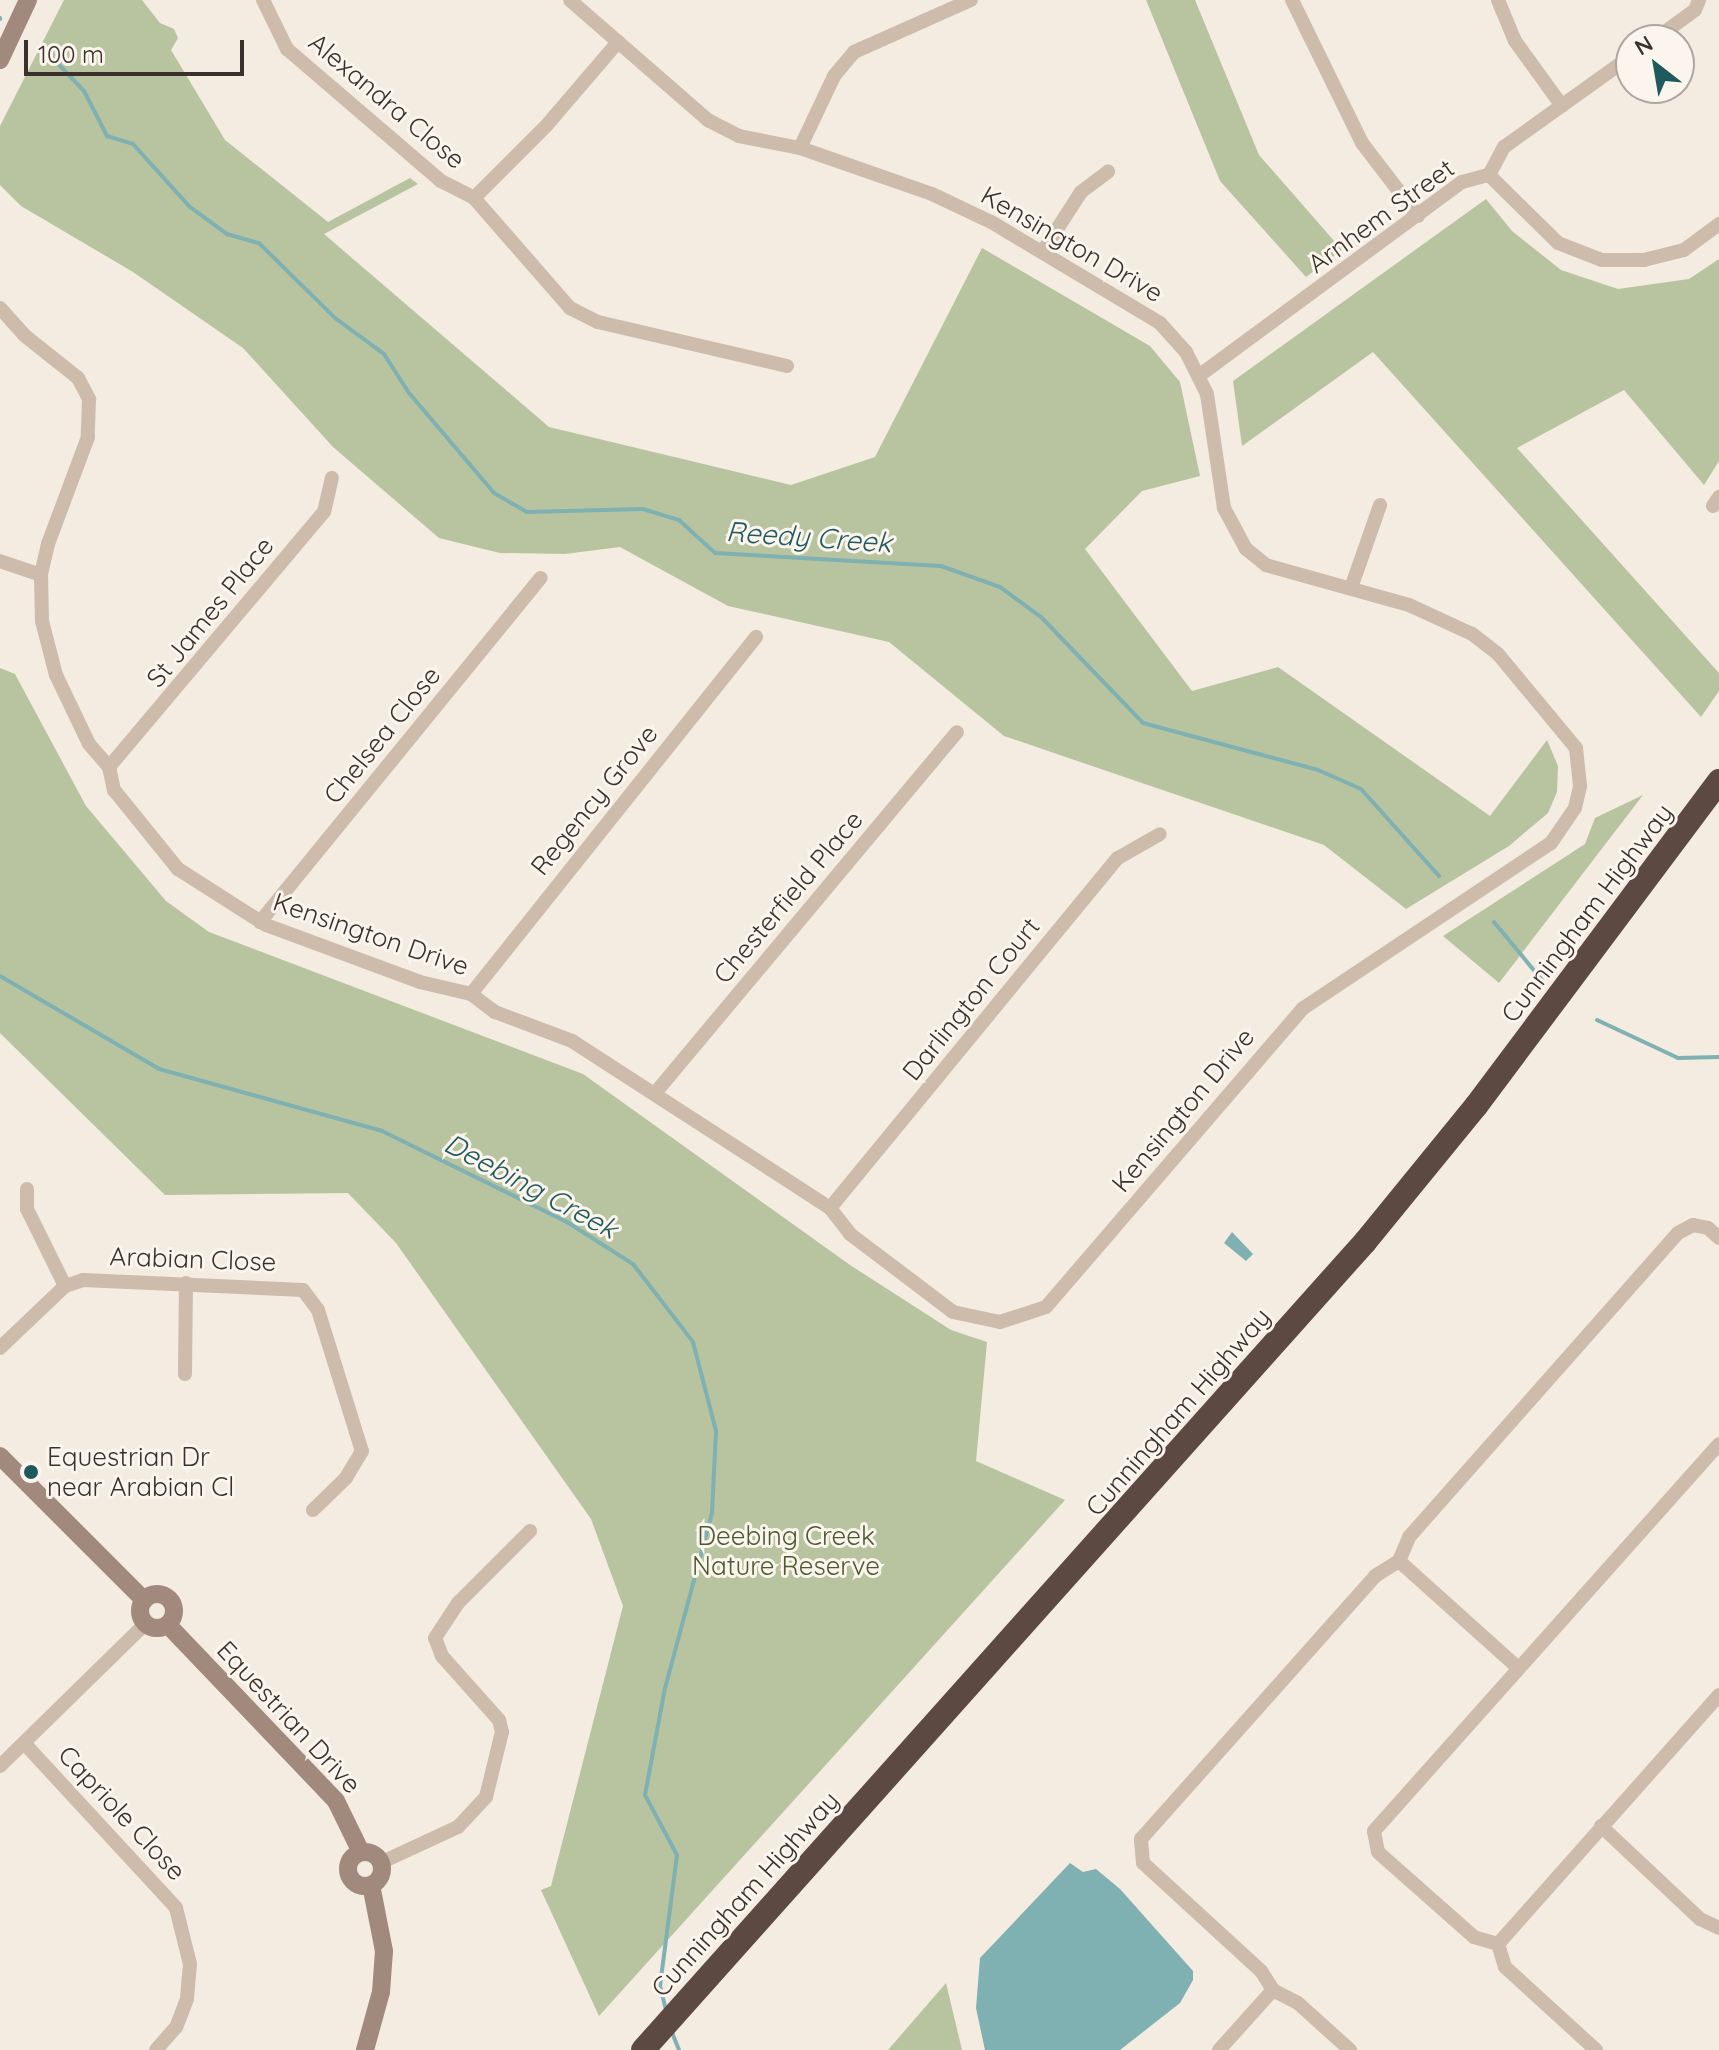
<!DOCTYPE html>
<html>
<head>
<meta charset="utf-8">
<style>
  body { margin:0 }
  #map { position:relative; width:1719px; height:2050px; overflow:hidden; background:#f4ebe1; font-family:Quicksand,sans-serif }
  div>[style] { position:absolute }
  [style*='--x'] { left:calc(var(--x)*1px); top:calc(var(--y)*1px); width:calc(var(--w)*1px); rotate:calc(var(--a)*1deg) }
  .green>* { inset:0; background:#b8c4a0 }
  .water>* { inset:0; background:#7fb0b2 }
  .stream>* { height:4px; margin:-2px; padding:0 2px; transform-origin:2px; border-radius:2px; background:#7fb0b2 }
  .street>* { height:14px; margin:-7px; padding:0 7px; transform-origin:7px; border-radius:7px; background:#cdbbac }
  .secondary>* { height:18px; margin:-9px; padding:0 9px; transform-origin:9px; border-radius:9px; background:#a18a7d }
  .secondary>.ring { margin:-9px; padding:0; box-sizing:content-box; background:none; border:18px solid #a18a7d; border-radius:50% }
  .highway>* { height:24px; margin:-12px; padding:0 12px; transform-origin:12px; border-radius:12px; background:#5c4a42 }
  .dots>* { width:22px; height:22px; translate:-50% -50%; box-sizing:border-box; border:4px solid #fbf5ee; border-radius:50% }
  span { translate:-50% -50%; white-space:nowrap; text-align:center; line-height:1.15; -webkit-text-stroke:6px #fbf5ee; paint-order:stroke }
  .street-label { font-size:26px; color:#3b302b }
  .poi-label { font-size:26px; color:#3b302b }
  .left { translate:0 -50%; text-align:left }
  .park-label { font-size:26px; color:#4a5a2e }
  .water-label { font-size:28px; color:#1f5a5e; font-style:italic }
  .north { position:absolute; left:1615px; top:24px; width:80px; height:80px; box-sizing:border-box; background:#fbf5ee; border:2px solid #aea6a0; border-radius:50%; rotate:329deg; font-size:22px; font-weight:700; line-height:32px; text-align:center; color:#3b302b }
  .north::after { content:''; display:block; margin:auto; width:28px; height:36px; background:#1f5a5e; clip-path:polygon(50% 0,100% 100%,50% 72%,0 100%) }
  .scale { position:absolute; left:24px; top:40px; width:220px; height:36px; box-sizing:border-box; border:4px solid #3b302b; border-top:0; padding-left:10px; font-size:24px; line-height:28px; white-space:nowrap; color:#3b302b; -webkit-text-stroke:6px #fbf5ee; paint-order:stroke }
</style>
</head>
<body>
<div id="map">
  <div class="green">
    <i style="clip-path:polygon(64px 0,142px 0,160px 23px,174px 29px,178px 38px,171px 50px,225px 140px,328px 222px,410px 178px,418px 184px,324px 234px,549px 427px,791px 485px,875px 457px,982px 248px,1150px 346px,1180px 382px,1200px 476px,1142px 491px,1085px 549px,1192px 691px,1278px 667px,1490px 816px,1547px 740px,1558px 766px,1557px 792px,1548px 813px,1509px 846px,1406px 909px,1324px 845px,1004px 736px,889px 642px,728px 606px,620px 547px,565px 554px,500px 553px,439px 538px,333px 447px,243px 348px,133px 272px,21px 206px,0 185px,0 126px)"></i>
    <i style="clip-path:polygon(1146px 0,1195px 0,1259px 155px,1342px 250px,1306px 277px,1220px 181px)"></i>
    <i style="clip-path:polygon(1486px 199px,1512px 231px,1561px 270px,1618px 289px,1689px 279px,1719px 259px,1719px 461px,1704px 485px,1624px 390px,1517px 448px,1719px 673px,1719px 691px,1701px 717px,1373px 352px,1242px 446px,1233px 381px)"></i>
    <i style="clip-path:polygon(0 668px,15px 674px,86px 806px,166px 901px,209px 932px,583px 1074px,850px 1265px,951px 1330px,987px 1342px,976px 1461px,1065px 1500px,599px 2016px,541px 1890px,551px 1886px,623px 1606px,591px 1519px,396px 1243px,348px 1193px,165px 1195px,0 1033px)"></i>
    <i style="clip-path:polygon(1643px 795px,1499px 983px,1443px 936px,1585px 844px,1595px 818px)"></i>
    <i style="clip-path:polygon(946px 1983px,962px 2050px,888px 2050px)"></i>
  </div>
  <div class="water">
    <i style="clip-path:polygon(1232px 1232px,1253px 1254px,1246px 1261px,1224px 1243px)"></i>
    <i style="clip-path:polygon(1070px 1863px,1083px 1872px,1096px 1869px,1120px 1889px,1193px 1971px,1193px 1980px,1180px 2003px,1120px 2050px,985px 2050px,976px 2008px,980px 1958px)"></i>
  </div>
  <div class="stream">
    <i style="--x:0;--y:18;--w:1;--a:90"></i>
    <i style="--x:42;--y:47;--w:61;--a:46.3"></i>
    <i style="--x:84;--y:91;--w:51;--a:62.9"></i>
    <i style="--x:107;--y:136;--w:27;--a:17"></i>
    <i style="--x:133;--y:144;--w:85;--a:47.9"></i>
    <i style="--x:190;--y:207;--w:46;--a:36.1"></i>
    <i style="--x:227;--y:234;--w:33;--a:16"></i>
    <i style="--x:259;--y:243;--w:107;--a:44.6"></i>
    <i style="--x:335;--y:318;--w:61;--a:36.3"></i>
    <i style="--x:384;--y:354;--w:46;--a:57.3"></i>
    <i style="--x:409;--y:393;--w:131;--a:49.6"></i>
    <i style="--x:494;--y:493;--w:38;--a:30"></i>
    <i style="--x:527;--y:512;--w:116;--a:-1.5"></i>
    <i style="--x:643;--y:509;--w:38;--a:17"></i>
    <i style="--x:679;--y:520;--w:49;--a:42.5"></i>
    <i style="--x:715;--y:553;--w:226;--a:3.3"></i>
    <i style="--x:941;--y:566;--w:63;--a:19.6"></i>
    <i style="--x:1000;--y:587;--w:51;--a:36.2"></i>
    <i style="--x:1041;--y:617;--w:147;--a:46.1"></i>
    <i style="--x:1143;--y:723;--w:181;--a:15"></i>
    <i style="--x:1318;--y:770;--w:47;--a:23.8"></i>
    <i style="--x:1361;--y:789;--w:117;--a:48.1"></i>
    <i style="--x:1494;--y:922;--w:75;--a:50.4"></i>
    <i style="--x:0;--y:976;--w:184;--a:30.3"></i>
    <i style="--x:159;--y:1069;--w:231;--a:15.5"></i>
    <i style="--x:382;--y:1131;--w:206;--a:26.2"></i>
    <i style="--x:567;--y:1222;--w:78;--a:32.5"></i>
    <i style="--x:633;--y:1264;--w:98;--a:52.4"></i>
    <i style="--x:693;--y:1342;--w:92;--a:75.5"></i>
    <i style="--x:716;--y:1431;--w:82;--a:92.8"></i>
    <i style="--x:712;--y:1513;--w:181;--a:105"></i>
    <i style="--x:665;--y:1688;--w:109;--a:100.6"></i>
    <i style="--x:645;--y:1795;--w:68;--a:61.9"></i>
    <i style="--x:677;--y:1855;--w:132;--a:97.4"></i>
    <i style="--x:660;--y:1986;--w:25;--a:76"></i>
    <i style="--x:1597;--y:1020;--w:89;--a:25.1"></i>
    <i style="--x:1678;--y:1058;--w:41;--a:-1.4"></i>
    <i style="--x:671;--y:2030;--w:22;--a:68"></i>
  </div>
  <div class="street">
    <i style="--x:263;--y:0;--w:55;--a:63.9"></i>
    <i style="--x:287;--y:49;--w:203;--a:40.6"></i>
    <i style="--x:441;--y:181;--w:37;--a:27"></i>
    <i style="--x:474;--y:198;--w:146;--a:48.9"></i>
    <i style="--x:570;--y:308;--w:31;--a:27"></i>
    <i style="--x:598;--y:322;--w:194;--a:13.1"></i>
    <i style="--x:1292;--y:0;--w:159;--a:63.9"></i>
    <i style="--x:1362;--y:143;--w:92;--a:52.5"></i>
    <i style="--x:1498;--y:0;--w:44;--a:67.5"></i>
    <i style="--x:1515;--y:41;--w:80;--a:54.1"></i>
    <i style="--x:1654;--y:40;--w:51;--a:-36.2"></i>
    <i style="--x:1695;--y:10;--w:11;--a:-68"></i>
    <i style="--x:800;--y:148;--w:80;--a:-64.7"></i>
    <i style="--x:834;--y:76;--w:31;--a:-50"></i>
    <i style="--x:854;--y:52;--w:128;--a:-24"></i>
    <i style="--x:1489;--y:175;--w:32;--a:-62"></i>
    <i style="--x:1504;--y:147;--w:156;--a:-35.6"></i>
    <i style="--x:474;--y:198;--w:102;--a:-45"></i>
    <i style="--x:546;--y:126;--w:111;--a:-49.4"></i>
    <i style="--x:1043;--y:251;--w:70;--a:-57.2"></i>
    <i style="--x:1081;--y:192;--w:34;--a:-37"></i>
    <i style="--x:0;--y:308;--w:36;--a:48"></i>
    <i style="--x:24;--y:335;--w:69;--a:38.5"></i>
    <i style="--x:78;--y:378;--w:24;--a:62"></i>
    <i style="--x:89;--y:399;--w:38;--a:92"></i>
    <i style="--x:88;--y:437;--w:114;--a:110.5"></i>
    <i style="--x:48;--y:544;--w:32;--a:103"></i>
    <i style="--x:41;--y:575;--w:46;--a:88.8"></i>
    <i style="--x:42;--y:621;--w:56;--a:75.5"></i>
    <i style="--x:56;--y:675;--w:76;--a:64.4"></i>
    <i style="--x:89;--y:744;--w:30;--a:49"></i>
    <i style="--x:109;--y:767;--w:24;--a:78"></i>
    <i style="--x:114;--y:790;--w:102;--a:51"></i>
    <i style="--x:178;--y:869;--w:104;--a:32.5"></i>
    <i style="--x:266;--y:925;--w:164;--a:20.3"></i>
    <i style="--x:420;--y:982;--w:52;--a:13.2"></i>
    <i style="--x:471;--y:994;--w:30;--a:37"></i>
    <i style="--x:495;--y:1012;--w:82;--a:20.6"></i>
    <i style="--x:572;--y:1041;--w:307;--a:32.9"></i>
    <i style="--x:830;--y:1208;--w:33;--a:52"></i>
    <i style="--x:850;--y:1234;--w:129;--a:37.1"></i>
    <i style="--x:953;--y:1312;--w:48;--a:12"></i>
    <i style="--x:1000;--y:1322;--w:48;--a:-18.1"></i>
    <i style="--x:1046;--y:1307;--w:393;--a:-49.3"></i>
    <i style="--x:1302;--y:1009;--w:299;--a:-33.7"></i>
    <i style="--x:1551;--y:843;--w:42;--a:-55.6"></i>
    <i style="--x:1575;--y:808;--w:23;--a:-77"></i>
    <i style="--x:1580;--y:786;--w:38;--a:-96"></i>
    <i style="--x:1576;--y:748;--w:122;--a:-129.7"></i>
    <i style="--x:1498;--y:654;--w:33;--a:-142"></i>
    <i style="--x:1472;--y:634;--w:69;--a:-155.3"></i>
    <i style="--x:1409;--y:605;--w:148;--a:-164.4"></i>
    <i style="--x:1266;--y:565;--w:26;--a:-141"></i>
    <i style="--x:1246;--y:549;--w:47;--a:-118.2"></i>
    <i style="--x:1224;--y:508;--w:115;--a:-98.5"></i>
    <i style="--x:1207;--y:394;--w:47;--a:-116.6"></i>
    <i style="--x:1186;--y:352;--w:39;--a:-132"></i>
    <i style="--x:1160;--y:323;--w:197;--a:-149.1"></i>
    <i style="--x:991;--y:222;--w:65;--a:-154.6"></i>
    <i style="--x:932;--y:194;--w:140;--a:-160.8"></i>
    <i style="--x:800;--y:148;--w:62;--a:-168.9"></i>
    <i style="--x:739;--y:136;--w:34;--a:-153"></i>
    <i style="--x:709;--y:121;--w:184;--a:-139"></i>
    <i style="--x:1200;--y:375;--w:325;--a:-36.4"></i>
    <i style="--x:1462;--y:182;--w:28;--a:-15"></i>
    <i style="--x:1489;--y:175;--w:97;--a:44.6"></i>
    <i style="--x:1558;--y:243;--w:47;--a:21.1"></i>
    <i style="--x:1602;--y:260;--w:42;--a:0"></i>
    <i style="--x:1644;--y:260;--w:41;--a:-14"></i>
    <i style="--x:1684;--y:250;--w:44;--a:-36.6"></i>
    <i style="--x:1713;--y:506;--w:11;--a:-56"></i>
    <i style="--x:0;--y:561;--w:43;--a:18.9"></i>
    <i style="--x:1351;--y:588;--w:88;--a:-70.7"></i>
    <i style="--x:109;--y:767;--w:334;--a:-49.9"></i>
    <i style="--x:324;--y:512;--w:35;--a:-77"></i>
    <i style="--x:260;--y:922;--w:444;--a:-50.8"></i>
    <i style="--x:471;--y:994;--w:457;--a:-51.4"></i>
    <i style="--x:656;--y:1092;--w:469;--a:-50.1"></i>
    <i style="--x:27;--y:1189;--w:20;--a:90"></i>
    <i style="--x:27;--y:1209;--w:86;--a:63.7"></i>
    <i style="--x:830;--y:1208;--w:453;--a:-50.6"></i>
    <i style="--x:1118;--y:858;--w:48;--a:-29.7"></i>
    <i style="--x:0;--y:1348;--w:90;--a:-43.6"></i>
    <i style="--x:65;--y:1286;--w:19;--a:-18"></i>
    <i style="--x:83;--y:1280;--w:220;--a:2.6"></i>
    <i style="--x:303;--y:1290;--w:25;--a:53"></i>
    <i style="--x:318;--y:1310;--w:148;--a:72.7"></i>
    <i style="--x:362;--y:1451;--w:31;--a:121"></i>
    <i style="--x:346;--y:1478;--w:46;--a:135.9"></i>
    <i style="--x:185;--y:1374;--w:91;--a:-89.4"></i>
    <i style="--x:1399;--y:1561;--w:157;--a:41.9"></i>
    <i style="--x:24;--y:1743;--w:224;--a:47.3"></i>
    <i style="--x:176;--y:1908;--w:58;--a:76"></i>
    <i style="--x:190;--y:1964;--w:35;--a:95"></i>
    <i style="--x:187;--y:1999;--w:30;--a:111"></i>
    <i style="--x:176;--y:2027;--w:30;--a:131"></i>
    <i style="--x:0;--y:1766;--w:203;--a:-44.4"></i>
    <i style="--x:1601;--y:1826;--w:136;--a:43.2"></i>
    <i style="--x:1700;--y:1919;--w:21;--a:25"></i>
    <i style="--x:380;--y:1863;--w:86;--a:-24.8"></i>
    <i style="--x:458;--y:1827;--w:41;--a:-47"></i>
    <i style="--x:486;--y:1797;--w:67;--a:-76.2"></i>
    <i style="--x:502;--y:1732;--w:12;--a:-104"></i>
    <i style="--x:499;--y:1720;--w:86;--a:-131.7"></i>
    <i style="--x:442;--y:1656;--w:19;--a:-111"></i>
    <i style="--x:435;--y:1638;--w:42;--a:-56.7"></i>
    <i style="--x:458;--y:1603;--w:102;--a:-45"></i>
    <i style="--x:1498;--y:1944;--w:25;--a:-164"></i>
    <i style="--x:1474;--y:1937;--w:128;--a:-138.5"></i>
    <i style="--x:1378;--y:1852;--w:21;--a:-101"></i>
    <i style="--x:1374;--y:1831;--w:518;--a:-48.28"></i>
    <i style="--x:1219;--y:2050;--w:81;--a:-48"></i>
    <i style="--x:1350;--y:2050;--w:70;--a:-137.9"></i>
    <i style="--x:1298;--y:2003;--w:28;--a:-153"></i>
    <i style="--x:1273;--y:1990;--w:22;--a:-122"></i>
    <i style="--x:1261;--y:1971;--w:160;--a:-137.5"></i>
    <i style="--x:1143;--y:1863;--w:24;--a:-95"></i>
    <i style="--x:1141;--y:1839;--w:352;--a:-48.3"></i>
    <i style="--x:1375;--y:1576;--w:28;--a:-32"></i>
    <i style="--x:1399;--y:1561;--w:26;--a:-67"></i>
    <i style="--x:1409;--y:1537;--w:406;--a:-48.5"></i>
    <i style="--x:1678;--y:1233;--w:17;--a:-28"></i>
    <i style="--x:1693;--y:1225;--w:15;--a:11"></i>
    <i style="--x:1708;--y:1228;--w:15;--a:42"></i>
    <i style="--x:1596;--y:2050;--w:123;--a:-137.6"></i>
    <i style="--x:1505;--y:1967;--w:24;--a:-107"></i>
    <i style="--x:1498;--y:1944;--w:333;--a:-48.4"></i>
  </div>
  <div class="secondary">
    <i style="--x:0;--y:60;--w:66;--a:-65"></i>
    <i style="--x:0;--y:1456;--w:204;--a:45"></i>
    <i class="ring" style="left:140px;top:1594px;width:16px;height:16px"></i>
    <i style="--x:168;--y:1625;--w:243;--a:46.3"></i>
    <i style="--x:336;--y:1801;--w:57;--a:63.9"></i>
    <i class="ring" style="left:348px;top:1852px;width:16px;height:16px"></i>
    <i style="--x:365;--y:2050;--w:60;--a:-74.6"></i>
    <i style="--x:381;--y:1992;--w:41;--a:-85.8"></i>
    <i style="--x:384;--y:1951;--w:67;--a:-101.1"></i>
  </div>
  <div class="highway">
    <i style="--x:643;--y:2050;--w:1084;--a:-48.22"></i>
    <i style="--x:1365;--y:1242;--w:176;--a:-50.8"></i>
    <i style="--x:1476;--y:1106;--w:406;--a:-53.2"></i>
  </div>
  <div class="dots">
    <i style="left:31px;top:1472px;background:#1f5a5e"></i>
  </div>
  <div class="street-label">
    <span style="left:387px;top:101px;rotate:40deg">Alexandra Close</span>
    <span style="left:1381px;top:216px;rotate:-36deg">Arnhem Street</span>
    <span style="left:1072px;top:244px;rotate:30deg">Kensington Drive</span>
    <span style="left:210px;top:612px;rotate:-51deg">St James Place</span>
    <span style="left:382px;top:735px;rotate:-51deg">Chelsea Close</span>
    <span style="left:594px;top:800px;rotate:-51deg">Regency Grove</span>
    <span style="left:788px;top:897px;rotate:-50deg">Chesterfield Place</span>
    <span style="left:1587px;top:913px;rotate:-53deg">Cunningham Highway</span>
    <span style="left:371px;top:934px;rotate:19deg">Kensington Drive</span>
    <span style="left:971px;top:999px;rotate:-51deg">Darlington Court</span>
    <span style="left:1183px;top:1110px;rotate:-50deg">Kensington Drive</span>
    <span style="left:193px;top:1259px;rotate:2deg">Arabian Close</span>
    <span style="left:1178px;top:1412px;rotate:-49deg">Cunningham Highway</span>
    <span style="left:289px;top:1717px;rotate:47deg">Equestrian Drive</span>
    <span style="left:122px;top:1813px;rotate:47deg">Capriole Close</span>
    <span style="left:745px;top:1894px;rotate:-48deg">Cunningham Highway</span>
  </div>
  <div class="poi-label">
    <span class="left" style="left:47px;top:1472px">Equestrian Dr<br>near Arabian Cl</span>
  </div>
  <div class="park-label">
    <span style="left:786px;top:1551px">Deebing Creek<br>Nature Reserve</span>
  </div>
  <div class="water-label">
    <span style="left:809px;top:537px;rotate:4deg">Reedy Creek</span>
    <span style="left:531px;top:1186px;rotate:28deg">Deebing Creek</span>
  </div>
  <div class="north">N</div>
  <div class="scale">100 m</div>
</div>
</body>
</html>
